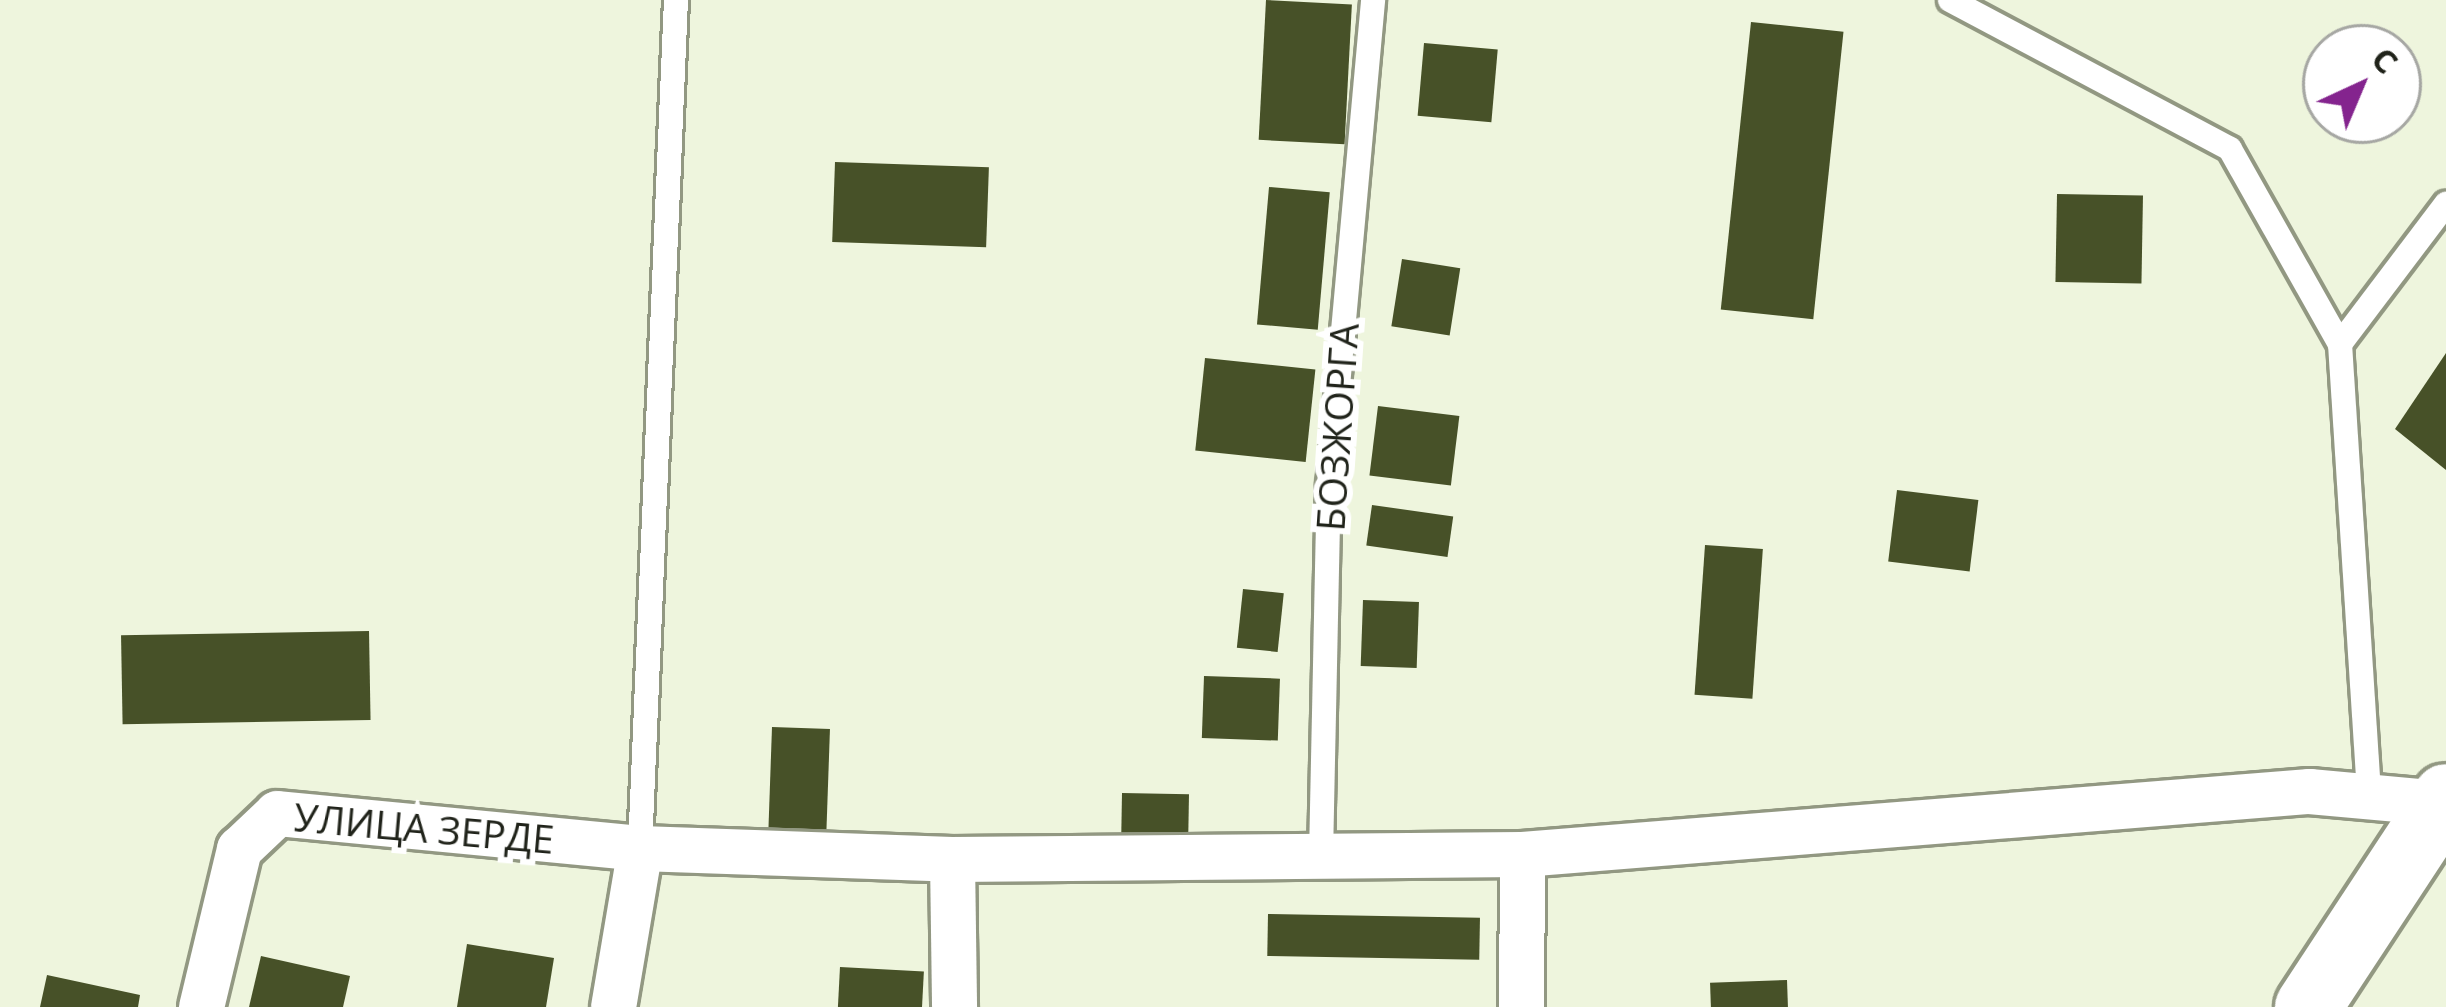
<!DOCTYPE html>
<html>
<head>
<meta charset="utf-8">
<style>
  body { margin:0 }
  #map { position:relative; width:2446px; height:1007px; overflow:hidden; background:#eef5dd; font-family:"Open Sans",sans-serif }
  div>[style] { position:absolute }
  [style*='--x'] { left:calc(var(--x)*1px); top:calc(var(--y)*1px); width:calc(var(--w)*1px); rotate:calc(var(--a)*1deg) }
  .building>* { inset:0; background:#475128; transform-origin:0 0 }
  .roads { filter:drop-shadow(3px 0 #929882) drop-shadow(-3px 0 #929882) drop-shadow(0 3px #929882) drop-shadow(0 -3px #929882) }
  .lane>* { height:24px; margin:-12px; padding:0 12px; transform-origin:12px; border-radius:12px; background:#fff }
  .street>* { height:45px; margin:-22.5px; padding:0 22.5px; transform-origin:22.5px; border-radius:22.5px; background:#fff }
  .secondary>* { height:66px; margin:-33px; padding:0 33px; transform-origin:33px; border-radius:33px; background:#fff }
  span { translate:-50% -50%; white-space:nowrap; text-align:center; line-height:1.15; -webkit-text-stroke:12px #fff; paint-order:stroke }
  .street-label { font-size:39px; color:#20231a }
  .north { position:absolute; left:2302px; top:24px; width:120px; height:120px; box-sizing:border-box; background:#fff; border:3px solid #a6a7a3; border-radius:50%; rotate:44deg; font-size:33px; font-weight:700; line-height:48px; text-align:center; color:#20231a }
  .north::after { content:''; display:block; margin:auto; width:42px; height:54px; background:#84248e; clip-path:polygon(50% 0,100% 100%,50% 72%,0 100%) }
</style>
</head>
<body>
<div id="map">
  <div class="building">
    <i style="left:1266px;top:0;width:86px;height:140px;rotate:3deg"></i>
    <i style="left:1751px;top:22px;width:93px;height:289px;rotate:6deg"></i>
    <i style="left:1424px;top:43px;width:74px;height:73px;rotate:5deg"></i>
    <i style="left:835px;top:162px;width:154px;height:80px;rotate:2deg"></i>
    <i style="left:1269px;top:187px;width:61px;height:138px;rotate:5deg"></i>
    <i style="left:2057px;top:194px;width:86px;height:88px;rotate:1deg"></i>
    <i style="left:1402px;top:259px;width:59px;height:68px;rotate:9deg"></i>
    <i style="clip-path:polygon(2446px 353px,2446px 470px,2395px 429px)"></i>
    <i style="left:1205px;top:358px;width:111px;height:93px;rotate:6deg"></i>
    <i style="left:1378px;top:406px;width:82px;height:70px;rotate:7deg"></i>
    <i style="left:1897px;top:490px;width:82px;height:72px;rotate:7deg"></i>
    <i style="left:1372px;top:505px;width:82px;height:41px;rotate:8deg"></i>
    <i style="left:1705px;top:545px;width:58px;height:150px;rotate:4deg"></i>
    <i style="left:1243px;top:589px;width:41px;height:59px;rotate:6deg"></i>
    <i style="left:1363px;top:600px;width:56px;height:66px;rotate:2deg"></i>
    <i style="left:369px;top:631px;width:89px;height:248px;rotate:89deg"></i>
    <i style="left:1204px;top:676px;width:76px;height:62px;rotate:2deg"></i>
    <i style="left:772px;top:727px;width:58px;height:101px;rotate:2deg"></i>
    <i style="left:1122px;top:793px;width:67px;height:46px;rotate:1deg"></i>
    <i style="left:1268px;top:914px;width:212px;height:42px;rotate:1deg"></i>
    <i style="clip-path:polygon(467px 944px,554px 958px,546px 1007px,457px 1007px)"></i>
    <i style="clip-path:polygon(261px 956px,350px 976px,343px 1007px,249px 1007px)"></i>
    <i style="left:840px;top:967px;width:84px;height:40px;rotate:3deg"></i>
    <i style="clip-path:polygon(47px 975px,140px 995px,138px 1007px,40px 1007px)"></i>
    <i style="left:1787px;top:980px;width:27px;height:77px;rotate:88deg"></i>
  </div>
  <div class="roads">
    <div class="lane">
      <i style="--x:1950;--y:0;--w:317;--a:28"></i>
      <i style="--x:2230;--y:149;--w:224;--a:60.6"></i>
      <i style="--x:2340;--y:344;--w:453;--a:86.3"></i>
      <i style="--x:2340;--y:344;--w:176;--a:-52.9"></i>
      <i style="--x:640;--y:848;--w:849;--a:-87.57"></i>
      <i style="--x:1321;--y:856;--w:371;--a:-88.8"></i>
      <i style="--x:1329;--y:485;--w:487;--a:-84.8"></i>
    </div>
    <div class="street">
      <i style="--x:952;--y:859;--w:148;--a:89.2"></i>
      <i style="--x:201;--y:1007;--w:163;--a:-76.5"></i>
      <i style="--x:239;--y:849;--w:52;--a:-43.5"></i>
      <i style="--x:277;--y:813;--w:365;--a:5.5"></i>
      <i style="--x:640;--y:848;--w:312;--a:2"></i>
      <i style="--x:952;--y:859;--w:570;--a:-0.5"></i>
      <i style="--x:1522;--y:854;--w:790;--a:-4.58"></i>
      <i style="--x:2309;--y:791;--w:134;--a:5.2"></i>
      <i style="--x:2442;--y:803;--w:10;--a:66"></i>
      <i style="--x:613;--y:1007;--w:161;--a:-80.4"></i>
      <i style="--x:1521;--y:1007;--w:153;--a:-89.6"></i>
    </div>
    <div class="secondary">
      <i style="--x:2308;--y:1007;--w:251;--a:-56.7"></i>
    </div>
  </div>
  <div class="street-label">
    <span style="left:1337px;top:427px;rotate:-86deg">БОЗЖОРГА</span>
    <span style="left:424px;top:828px;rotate:5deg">УЛИЦА ЗЕРДЕ</span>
  </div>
  <div class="north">С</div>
</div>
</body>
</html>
